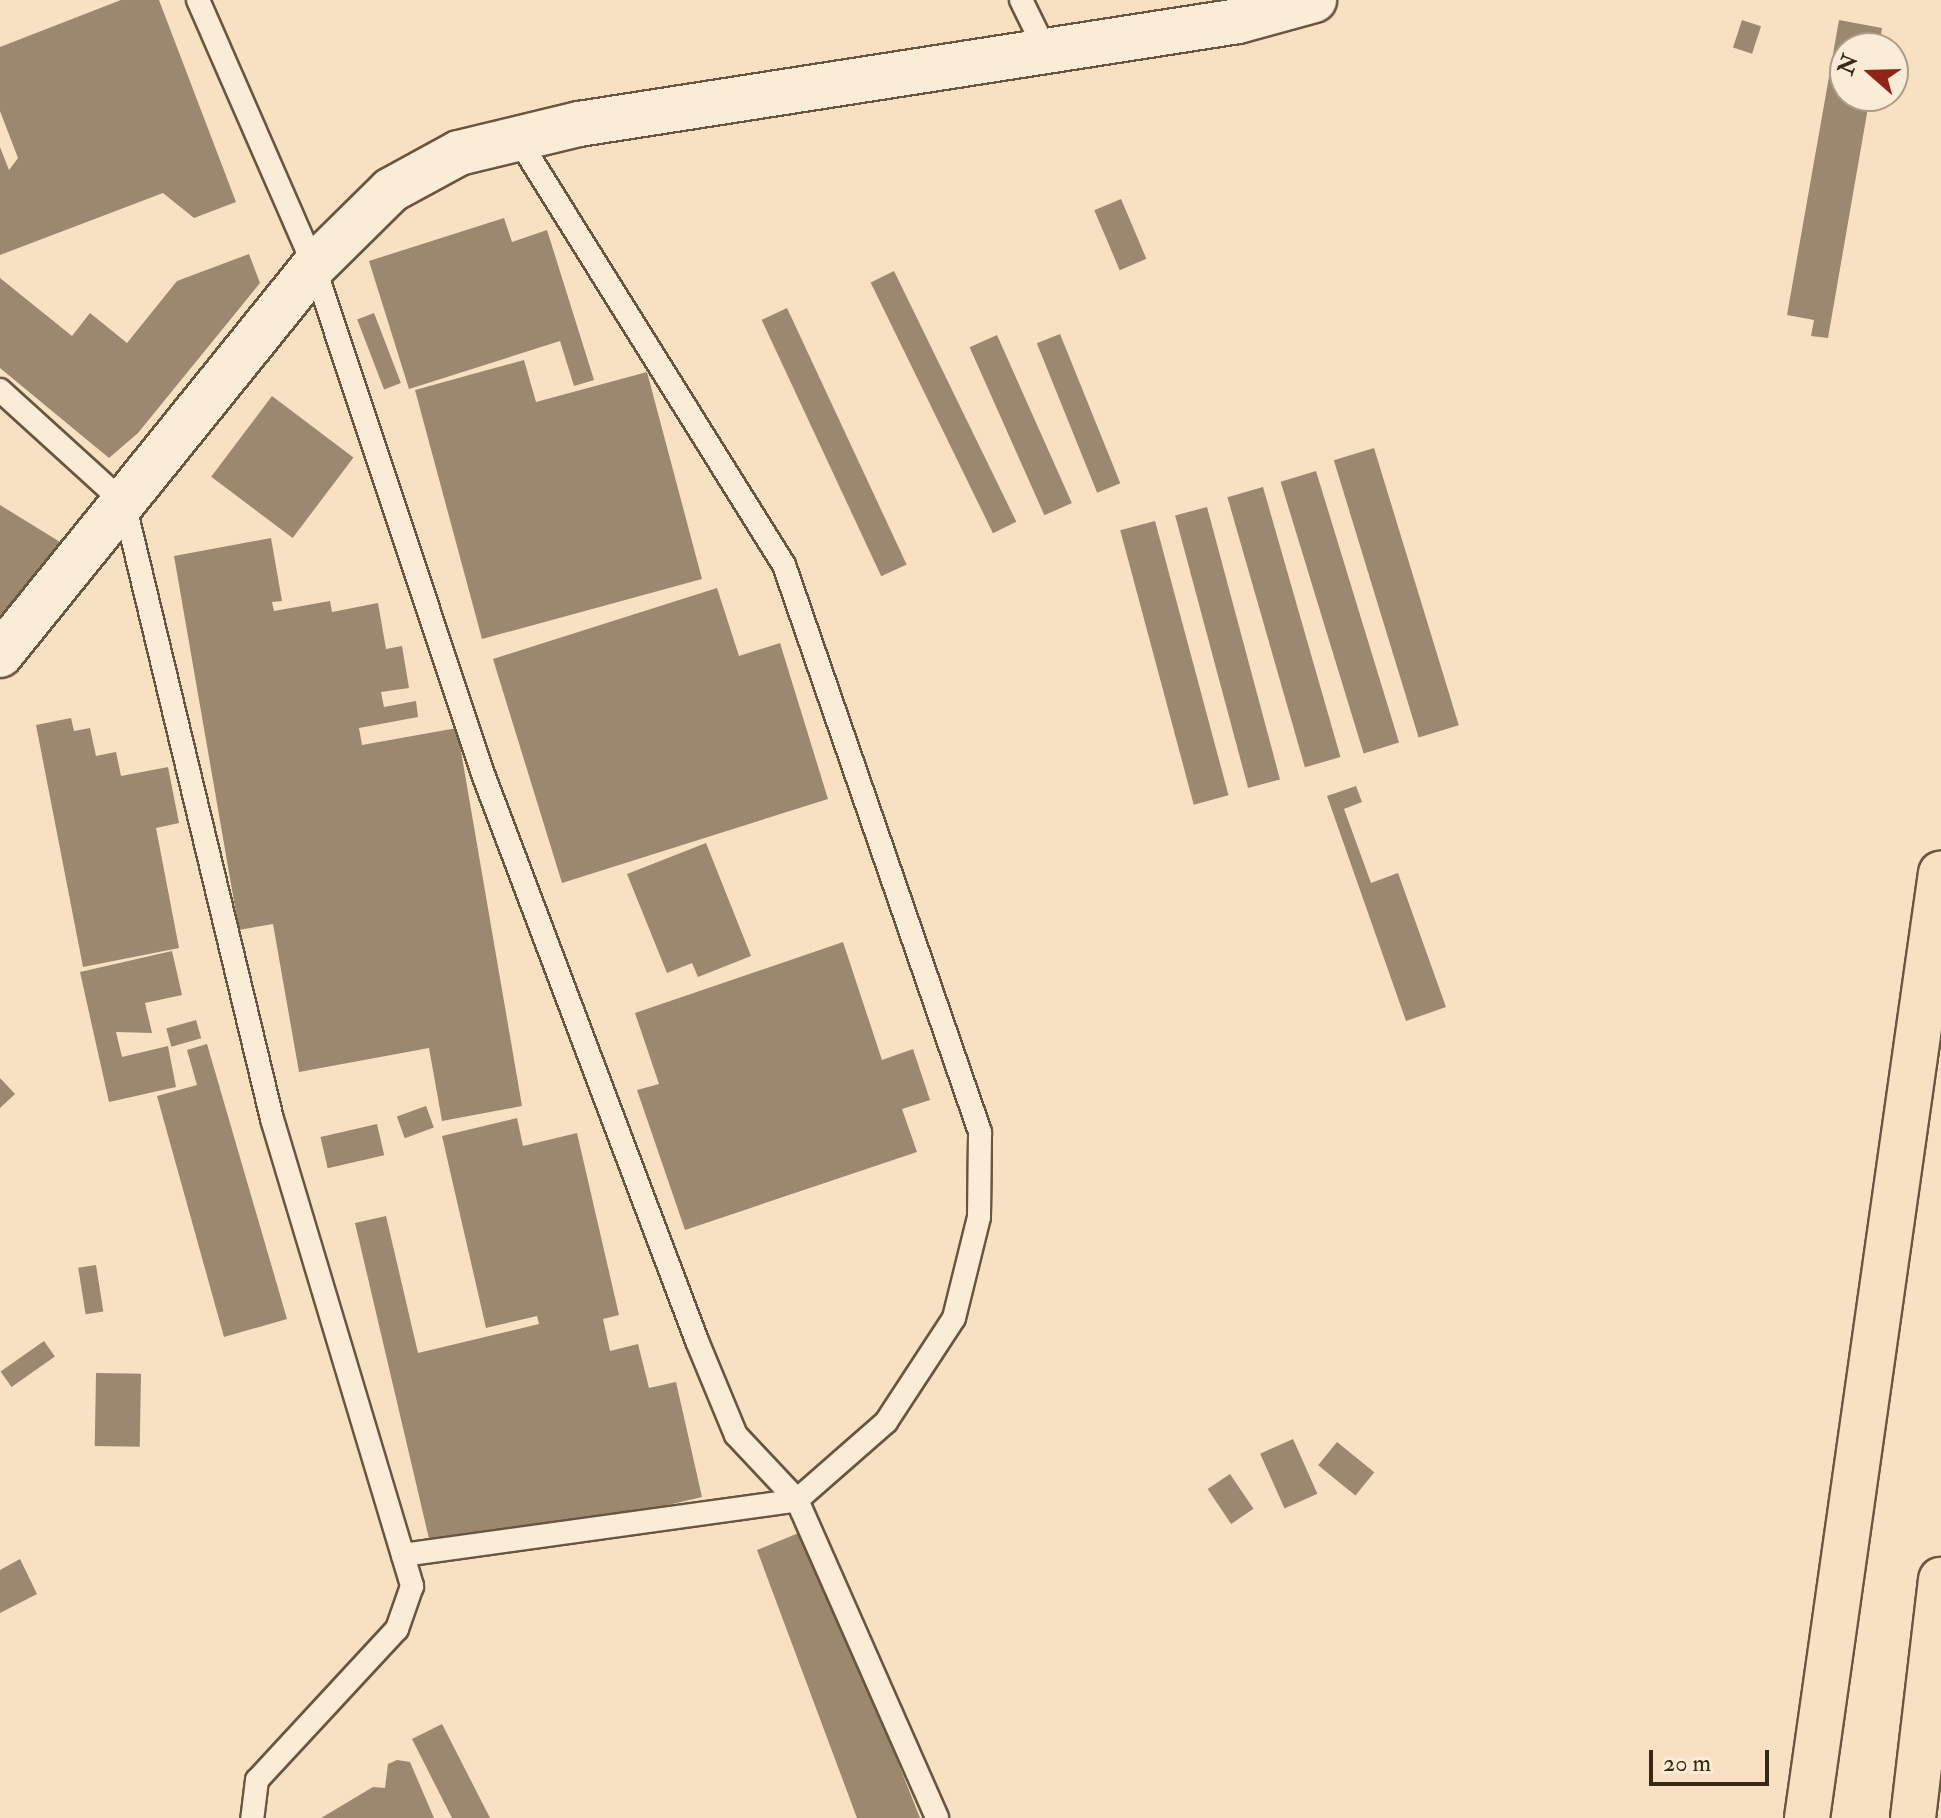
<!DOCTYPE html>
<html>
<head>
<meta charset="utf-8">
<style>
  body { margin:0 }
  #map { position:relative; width:1941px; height:1818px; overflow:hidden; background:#f8e1c2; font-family:"IM FELL Double Pica",serif }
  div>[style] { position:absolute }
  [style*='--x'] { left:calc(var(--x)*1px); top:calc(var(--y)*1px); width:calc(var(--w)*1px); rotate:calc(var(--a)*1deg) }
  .building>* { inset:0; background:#9c886f; transform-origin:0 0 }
  .roads { filter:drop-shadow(2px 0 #695640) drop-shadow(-2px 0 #695640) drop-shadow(0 2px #695640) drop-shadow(0 -2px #695640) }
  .lane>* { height:22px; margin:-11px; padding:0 11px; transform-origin:11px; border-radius:11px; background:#faecd7 }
  .street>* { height:44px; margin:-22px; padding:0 22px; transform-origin:22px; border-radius:22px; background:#faecd7 }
  .highway>* { height:44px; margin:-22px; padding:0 22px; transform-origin:22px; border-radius:22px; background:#f8e1c2 }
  span { translate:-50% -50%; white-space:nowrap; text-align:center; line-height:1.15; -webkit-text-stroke:6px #faecd7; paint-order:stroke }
  .north { position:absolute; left:1829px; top:32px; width:80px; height:80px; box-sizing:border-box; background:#faecd7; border:2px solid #ad9e89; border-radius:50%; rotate:290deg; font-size:22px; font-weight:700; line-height:32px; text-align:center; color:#392815 }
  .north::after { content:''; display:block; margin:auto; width:28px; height:36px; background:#8f2418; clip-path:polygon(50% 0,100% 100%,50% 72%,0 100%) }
  .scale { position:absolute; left:1649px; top:1750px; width:120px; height:36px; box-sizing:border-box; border:4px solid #392815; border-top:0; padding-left:10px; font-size:24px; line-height:28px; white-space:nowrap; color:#392815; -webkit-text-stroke:6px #faecd7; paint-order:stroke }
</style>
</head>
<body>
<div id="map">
  <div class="building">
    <i style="clip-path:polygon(121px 0,159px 0,236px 202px,194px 218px,163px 193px,0 255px,0 147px,9px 170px,18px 158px,0 111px,0 47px)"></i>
    <i style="left:1742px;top:20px;width:20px;height:29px;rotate:18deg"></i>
    <i style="clip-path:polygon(1839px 20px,1882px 28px,1879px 48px,1845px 48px,1845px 96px,1870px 96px,1828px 338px,1811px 336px,1814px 320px,1787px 315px)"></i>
    <i style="left:1121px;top:199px;width:65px;height:29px;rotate:67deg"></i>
    <i style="clip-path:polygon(504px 218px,512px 242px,547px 230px,594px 380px,574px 386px,560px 341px,409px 389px,369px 261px)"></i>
    <i style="clip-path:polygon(249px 254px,260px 283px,138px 433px,109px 458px,0 368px,0 278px,72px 336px,90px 313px,127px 343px,177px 281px)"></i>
    <i style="left:894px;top:271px;width:279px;height:26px;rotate:64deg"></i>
    <i style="left:787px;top:308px;width:283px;height:28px;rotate:65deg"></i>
    <i style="left:374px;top:313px;width:75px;height:18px;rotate:69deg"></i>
    <i style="left:1060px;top:334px;width:161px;height:25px;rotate:68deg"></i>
    <i style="left:997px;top:335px;width:184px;height:30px;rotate:66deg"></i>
    <i style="clip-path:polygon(524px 360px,536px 402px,647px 372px,702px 579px,482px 639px,415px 390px)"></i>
    <i style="left:272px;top:396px;width:102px;height:101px;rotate:37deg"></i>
    <i style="left:1374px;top:448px;width:290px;height:42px;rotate:73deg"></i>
    <i style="left:1316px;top:471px;width:284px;height:37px;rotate:73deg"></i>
    <i style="left:1263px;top:487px;width:281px;height:37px;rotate:74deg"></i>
    <i style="clip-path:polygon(0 505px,65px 545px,0 628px)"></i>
    <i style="left:1207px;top:507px;width:282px;height:33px;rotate:75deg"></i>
    <i style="left:1155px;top:521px;width:284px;height:36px;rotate:75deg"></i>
    <i style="clip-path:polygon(271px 538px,282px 601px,272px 602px,274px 611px,330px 601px,332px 612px,378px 603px,386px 649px,402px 646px,409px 688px,381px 692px,384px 707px,416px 701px,418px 717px,359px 728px,362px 745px,457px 728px,522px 1106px,442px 1121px,429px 1048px,299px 1072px,273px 924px,239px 930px,174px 556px)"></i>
    <i style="clip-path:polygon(717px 588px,739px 656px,780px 643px,828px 799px,562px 883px,493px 659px)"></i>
    <i style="clip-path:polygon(71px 718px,74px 731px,90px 728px,96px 756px,116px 752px,121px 776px,168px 767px,179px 823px,156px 828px,179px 948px,83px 967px,36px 725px)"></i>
    <i style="clip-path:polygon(1356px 786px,1362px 802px,1344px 809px,1371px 883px,1398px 873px,1446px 1007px,1406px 1021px,1327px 796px)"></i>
    <i style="clip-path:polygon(706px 843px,751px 956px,698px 977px,692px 963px,667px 973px,627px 874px)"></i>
    <i style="clip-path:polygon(843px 942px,882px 1060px,913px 1049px,930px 1100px,902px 1109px,917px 1152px,685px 1230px,637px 1090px,659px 1084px,635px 1013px)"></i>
    <i style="clip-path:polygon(172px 951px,182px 995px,145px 1003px,152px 1033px,116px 1032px,122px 1057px,168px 1046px,176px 1087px,109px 1102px,80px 972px)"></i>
    <i style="left:196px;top:1020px;width:19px;height:31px;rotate:74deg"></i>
    <i style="clip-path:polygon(207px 1044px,287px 1319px,224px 1337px,157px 1096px,197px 1085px,187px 1050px)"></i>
    <i style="clip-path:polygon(0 1078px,15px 1094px,0 1108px)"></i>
    <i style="left:426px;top:1106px;width:23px;height:31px;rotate:70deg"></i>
    <i style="clip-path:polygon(517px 1118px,523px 1146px,577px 1133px,619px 1315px,603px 1319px,610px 1351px,638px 1344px,649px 1388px,676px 1382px,702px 1497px,434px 1560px,355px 1223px,386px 1216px,418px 1353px,539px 1324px,537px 1316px,486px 1328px,442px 1136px)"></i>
    <i style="left:377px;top:1124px;width:32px;height:58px;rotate:77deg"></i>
    <i style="left:96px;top:1265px;width:47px;height:18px;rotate:81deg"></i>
    <i style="left:44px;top:1341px;width:19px;height:53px;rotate:55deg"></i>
    <i style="left:96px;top:1373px;width:45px;height:73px;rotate:1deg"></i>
    <i style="left:1293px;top:1439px;width:60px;height:36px;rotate:66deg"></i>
    <i style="left:1337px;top:1442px;width:48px;height:30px;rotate:39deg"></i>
    <i style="left:1230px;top:1474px;width:42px;height:27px;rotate:56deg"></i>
    <i style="clip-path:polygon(806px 1530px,920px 1818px,857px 1818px,757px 1550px)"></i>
    <i style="clip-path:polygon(20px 1559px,37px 1594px,0 1613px,0 1570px)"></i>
    <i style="clip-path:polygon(442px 1724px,490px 1818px,452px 1818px,412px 1739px)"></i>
    <i style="clip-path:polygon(397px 1760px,410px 1762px,434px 1818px,321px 1818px,373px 1787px,385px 1788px,388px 1764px)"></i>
  </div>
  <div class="roads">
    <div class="lane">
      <i style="--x:198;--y:0;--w:290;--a:66.4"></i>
      <i style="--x:314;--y:266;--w:535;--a:71.6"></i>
      <i style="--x:483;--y:774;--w:606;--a:69.32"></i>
      <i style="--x:697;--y:1341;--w:102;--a:67.5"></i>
      <i style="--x:736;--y:1435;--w:89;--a:46.8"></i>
      <i style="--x:797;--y:1500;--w:347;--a:66.2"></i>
      <i style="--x:1021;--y:0;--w:57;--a:63.9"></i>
      <i style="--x:0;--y:390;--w:168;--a:42.3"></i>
      <i style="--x:124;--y:503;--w:634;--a:76.49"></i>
      <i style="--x:272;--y:1119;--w:488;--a:73.3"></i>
      <i style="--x:412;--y:1586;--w:46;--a:109.2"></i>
      <i style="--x:397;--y:1629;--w:206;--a:132.8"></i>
      <i style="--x:257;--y:1780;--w:38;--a:97"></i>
      <i style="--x:403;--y:1555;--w:398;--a:-7.9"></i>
      <i style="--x:797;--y:1500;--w:118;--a:-41.2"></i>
      <i style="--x:886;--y:1422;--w:124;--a:-56.8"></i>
      <i style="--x:954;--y:1318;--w:104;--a:-76.1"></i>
      <i style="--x:979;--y:1217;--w:85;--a:-89.3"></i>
      <i style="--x:980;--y:1132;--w:600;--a:-109.07"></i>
      <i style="--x:784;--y:565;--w:502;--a:-121.98"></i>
    </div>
    <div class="street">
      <i style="--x:0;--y:655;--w:500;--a:-51.1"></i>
      <i style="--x:314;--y:266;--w:108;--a:-44.6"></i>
      <i style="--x:391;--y:190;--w:77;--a:-28.6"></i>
      <i style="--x:459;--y:153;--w:123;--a:-13.6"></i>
      <i style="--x:579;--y:124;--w:667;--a:-8.88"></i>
      <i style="--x:1238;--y:21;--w:79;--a:-15.4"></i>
    </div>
    <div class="highway">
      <i style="--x:1807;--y:1818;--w:954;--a:-81.93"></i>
      <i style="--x:1913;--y:1818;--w:240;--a:-83.3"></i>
    </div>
  </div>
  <div class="north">N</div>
  <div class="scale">20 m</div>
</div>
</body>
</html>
